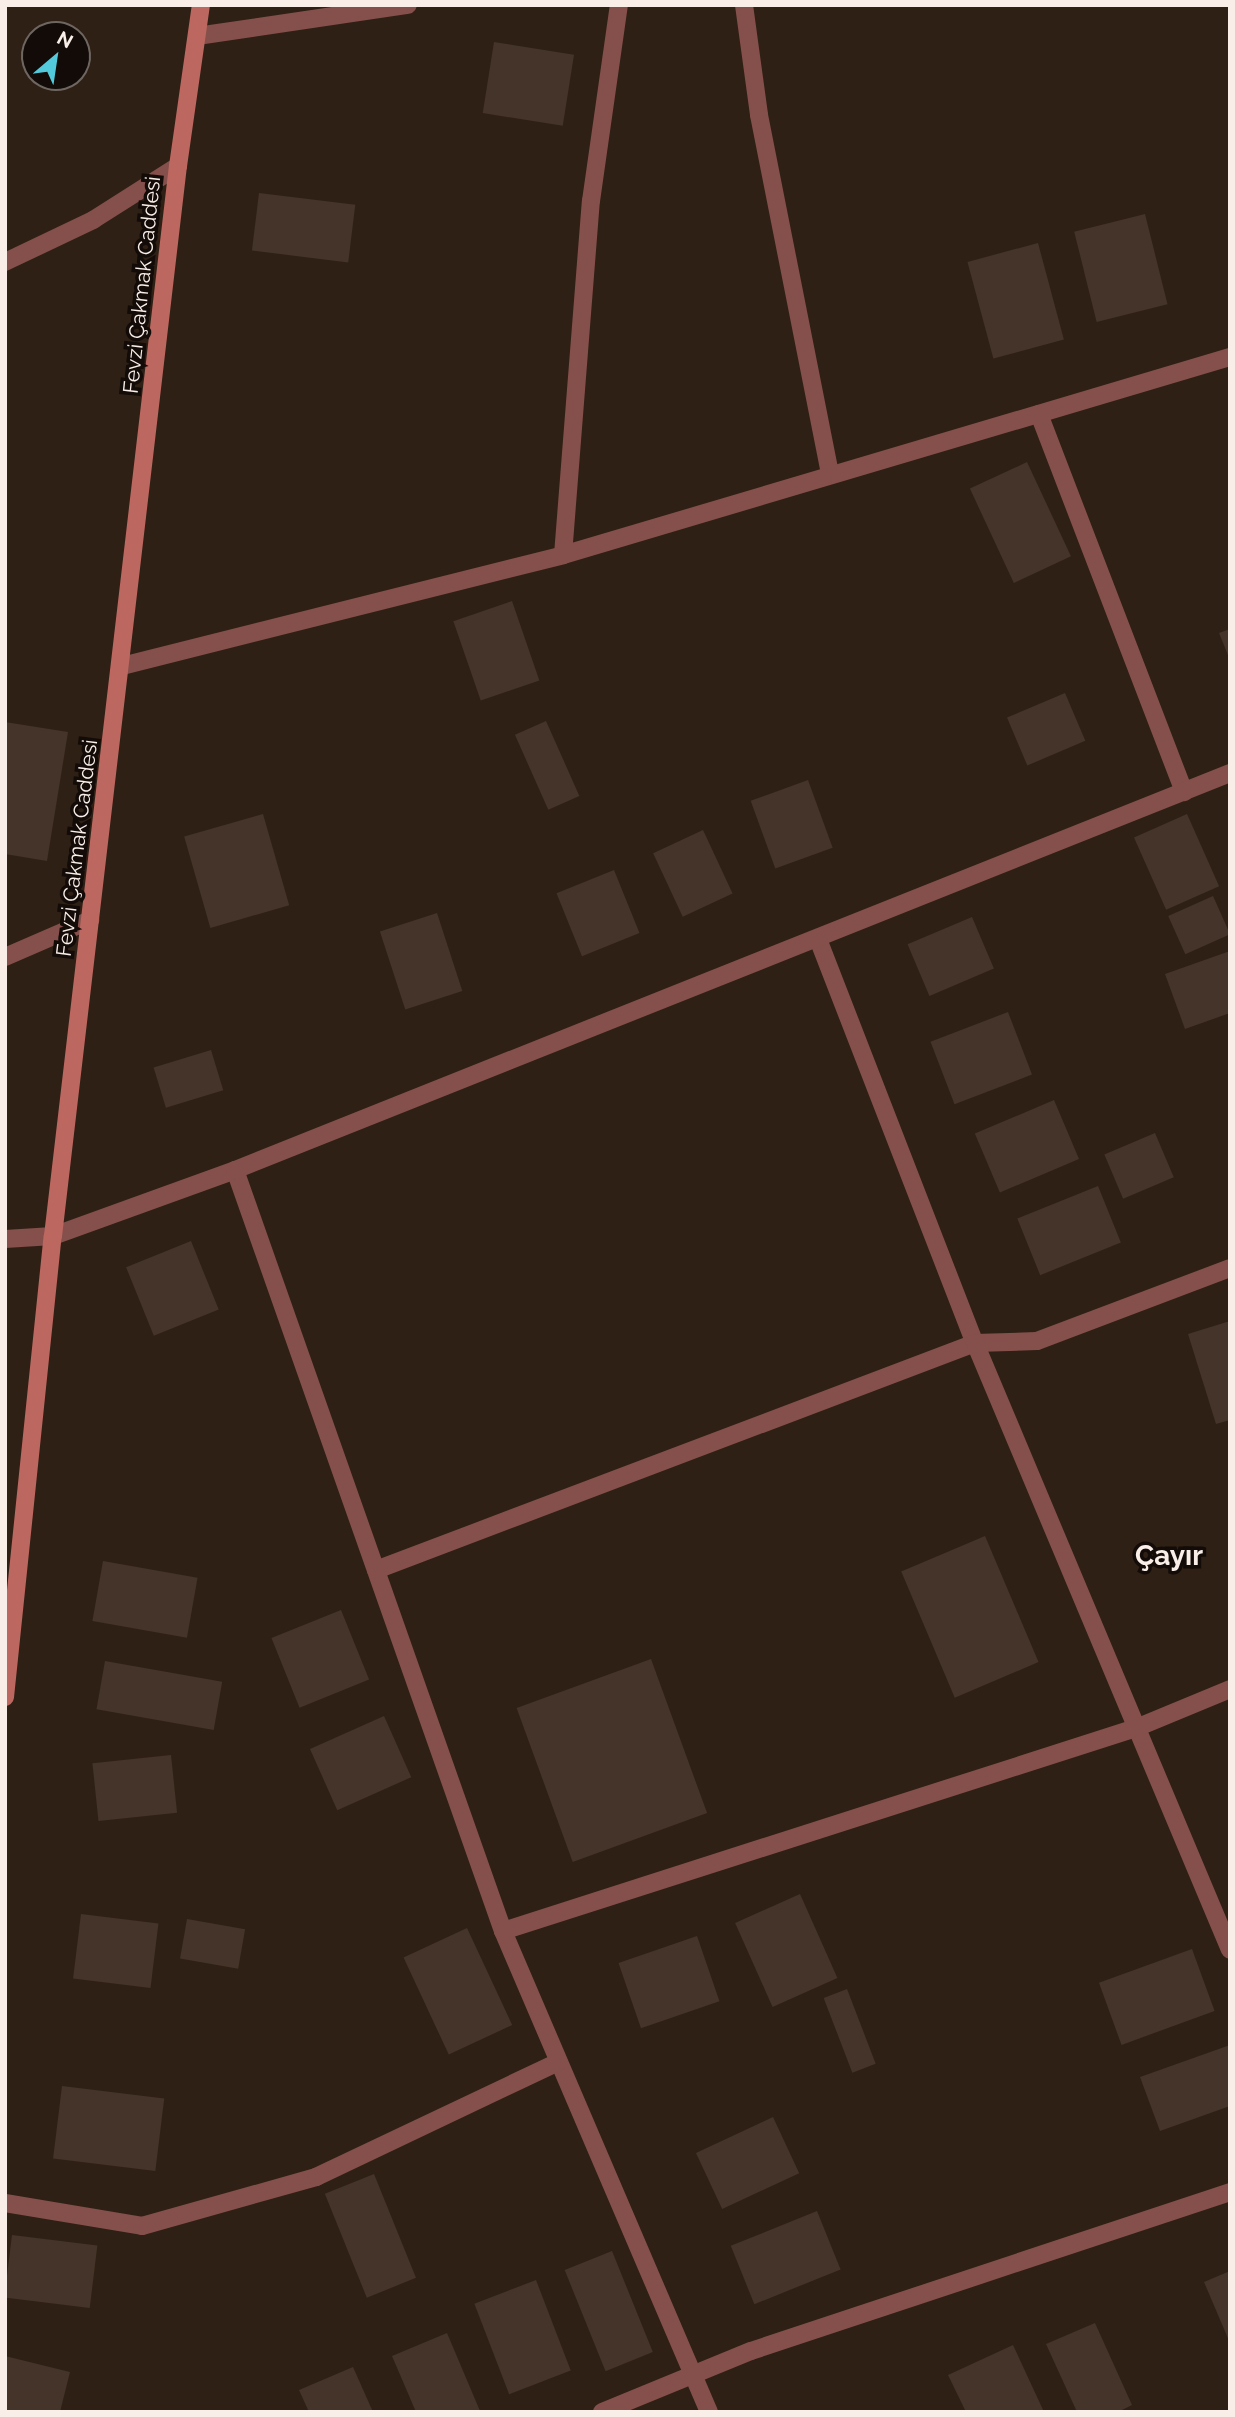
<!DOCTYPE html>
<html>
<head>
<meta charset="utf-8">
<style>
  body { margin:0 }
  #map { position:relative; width:1235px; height:2417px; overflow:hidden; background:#2f2015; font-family:Raleway,sans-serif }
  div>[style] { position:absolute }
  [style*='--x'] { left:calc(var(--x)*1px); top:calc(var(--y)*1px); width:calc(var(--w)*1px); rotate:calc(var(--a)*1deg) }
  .building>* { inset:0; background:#443429; transform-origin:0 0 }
  .service>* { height:18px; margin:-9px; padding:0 9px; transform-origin:9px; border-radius:9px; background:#85504b }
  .minor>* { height:18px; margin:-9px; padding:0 9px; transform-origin:9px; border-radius:9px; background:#85504b }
  .tertiary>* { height:18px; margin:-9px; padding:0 9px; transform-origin:9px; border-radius:9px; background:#85504b }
  .secondary>* { height:18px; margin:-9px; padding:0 9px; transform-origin:9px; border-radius:9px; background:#bc6860 }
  span { translate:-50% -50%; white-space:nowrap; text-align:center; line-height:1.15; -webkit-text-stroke:7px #120b07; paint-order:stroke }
  .street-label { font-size:21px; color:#f9eee8 }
  .district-label { font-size:28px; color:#f9eee8; font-weight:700 }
  .frame { position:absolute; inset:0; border:7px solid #f9eee8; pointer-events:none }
  .north { position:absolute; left:21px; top:21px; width:70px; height:70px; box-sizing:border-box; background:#120b07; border:2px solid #6e6661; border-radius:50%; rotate:29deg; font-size:19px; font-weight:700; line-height:28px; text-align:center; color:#f9eee8 }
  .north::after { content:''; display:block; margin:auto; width:24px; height:32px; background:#53cadc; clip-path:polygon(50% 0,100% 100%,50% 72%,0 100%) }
</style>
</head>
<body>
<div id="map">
  <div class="building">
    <i style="left:494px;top:42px;width:81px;height:72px;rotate:9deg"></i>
    <i style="left:259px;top:193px;width:97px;height:58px;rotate:7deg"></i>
    <i style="left:1145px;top:214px;width:93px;height:73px;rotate:76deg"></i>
    <i style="left:1038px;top:243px;width:100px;height:73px;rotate:75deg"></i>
    <i style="left:1027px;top:462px;width:104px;height:63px;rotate:65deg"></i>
    <i style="left:512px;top:601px;width:84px;height:62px;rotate:71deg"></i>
    <i style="clip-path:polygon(1230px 629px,1230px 660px,1219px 633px)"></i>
    <i style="left:1065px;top:693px;width:52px;height:63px;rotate:67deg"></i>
    <i style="left:546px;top:721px;width:82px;height:34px;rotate:66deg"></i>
    <i style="clip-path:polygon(5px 722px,68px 732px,47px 861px,5px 854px)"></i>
    <i style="left:808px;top:780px;width:72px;height:61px;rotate:70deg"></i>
    <i style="left:263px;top:814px;width:95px;height:82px;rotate:74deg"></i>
    <i style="left:1187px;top:814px;width:79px;height:58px;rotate:66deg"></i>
    <i style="left:703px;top:830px;width:70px;height:55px;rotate:65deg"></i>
    <i style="left:614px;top:870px;width:68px;height:62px;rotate:68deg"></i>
    <i style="left:1213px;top:896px;width:42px;height:49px;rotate:66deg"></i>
    <i style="left:437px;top:913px;width:82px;height:60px;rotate:72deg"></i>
    <i style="left:972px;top:917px;width:56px;height:70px;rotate:67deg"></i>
    <i style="clip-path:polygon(1230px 951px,1230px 1013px,1185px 1029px,1165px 974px)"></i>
    <i style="left:1008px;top:1012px;width:67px;height:83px;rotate:69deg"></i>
    <i style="left:211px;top:1050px;width:42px;height:60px;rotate:73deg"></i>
    <i style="left:1054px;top:1100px;width:64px;height:86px;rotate:67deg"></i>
    <i style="left:1155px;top:1133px;width:48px;height:55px;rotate:67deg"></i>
    <i style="left:1098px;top:1186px;width:61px;height:87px;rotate:68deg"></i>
    <i style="left:191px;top:1241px;width:74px;height:70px;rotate:68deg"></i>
    <i style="clip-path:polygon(1230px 1321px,1230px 1420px,1216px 1424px,1188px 1334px)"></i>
    <i style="left:985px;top:1536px;width:137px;height:91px;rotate:67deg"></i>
    <i style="left:103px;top:1561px;width:96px;height:61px;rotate:10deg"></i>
    <i style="left:341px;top:1610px;width:75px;height:75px;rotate:68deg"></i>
    <i style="left:651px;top:1659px;width:164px;height:143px;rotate:70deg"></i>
    <i style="left:105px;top:1661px;width:119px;height:49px;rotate:10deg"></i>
    <i style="left:384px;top:1716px;width:67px;height:81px;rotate:66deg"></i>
    <i style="left:171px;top:1755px;width:58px;height:79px;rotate:84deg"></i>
    <i style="left:800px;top:1894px;width:92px;height:71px;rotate:66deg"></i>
    <i style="left:81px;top:1914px;width:78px;height:65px;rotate:7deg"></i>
    <i style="left:187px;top:1919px;width:59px;height:40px;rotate:10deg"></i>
    <i style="left:467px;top:1928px;width:107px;height:70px;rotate:65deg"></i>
    <i style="left:697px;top:1936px;width:69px;height:83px;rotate:71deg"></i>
    <i style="left:1192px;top:1949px;width:66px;height:99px;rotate:70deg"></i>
    <i style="left:847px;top:1989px;width:80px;height:25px;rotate:69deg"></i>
    <i style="clip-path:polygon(1230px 2045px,1230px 2106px,1160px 2131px,1140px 2077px)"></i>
    <i style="left:62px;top:2086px;width:103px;height:73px;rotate:7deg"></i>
    <i style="left:773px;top:2117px;width:62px;height:85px;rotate:65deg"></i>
    <i style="left:374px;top:2174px;width:112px;height:53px;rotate:68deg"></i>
    <i style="left:817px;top:2211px;width:63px;height:93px;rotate:68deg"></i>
    <i style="left:12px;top:2235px;width:86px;height:63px;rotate:7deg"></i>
    <i style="left:612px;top:2251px;width:109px;height:51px;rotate:68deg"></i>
    <i style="clip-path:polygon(1230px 2271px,1230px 2343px,1204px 2282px)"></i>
    <i style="left:536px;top:2280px;width:97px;height:66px;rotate:69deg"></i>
    <i style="clip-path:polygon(1095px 2323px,1132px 2405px,1118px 2412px,1077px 2412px,1046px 2344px)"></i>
    <i style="clip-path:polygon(447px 2333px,480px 2411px,416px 2412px,392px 2356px)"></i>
    <i style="clip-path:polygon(1013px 2345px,1044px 2412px,966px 2412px,948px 2375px)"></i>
    <i style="clip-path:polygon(5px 2356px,70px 2372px,60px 2412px,5px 2410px)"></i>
    <i style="clip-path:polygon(353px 2367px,373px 2412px,309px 2412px,299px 2390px)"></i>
  </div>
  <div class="service">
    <i style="--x:5;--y:1239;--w:48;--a:-3.6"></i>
  </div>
  <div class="minor">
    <i style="--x:744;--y:5;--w:111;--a:82.2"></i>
    <i style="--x:759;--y:115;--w:367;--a:78.8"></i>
    <i style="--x:197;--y:36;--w:213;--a:-8.4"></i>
    <i style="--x:5;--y:262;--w:98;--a:-25.5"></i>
    <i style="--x:93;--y:220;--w:101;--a:-32.4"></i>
    <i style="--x:1039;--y:414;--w:405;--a:69"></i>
    <i style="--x:563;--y:555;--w:355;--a:-85.5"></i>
    <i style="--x:591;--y:201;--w:198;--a:-81.9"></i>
    <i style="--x:122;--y:666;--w:455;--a:-14.1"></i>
    <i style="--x:563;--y:555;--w:696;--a:-16.53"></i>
    <i style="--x:818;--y:939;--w:433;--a:68.8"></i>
    <i style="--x:975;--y:1343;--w:658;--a:67.21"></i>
    <i style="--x:235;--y:1170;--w:807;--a:70.6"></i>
    <i style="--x:503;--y:1931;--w:523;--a:66.82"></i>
    <i style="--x:53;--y:1236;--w:194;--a:-19.9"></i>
    <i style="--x:235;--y:1170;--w:1071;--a:-21.75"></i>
    <i style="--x:376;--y:1570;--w:641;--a:-20.75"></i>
    <i style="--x:975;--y:1343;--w:62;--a:-1.8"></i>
    <i style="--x:1037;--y:1341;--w:206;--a:-20.7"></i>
    <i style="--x:503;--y:1931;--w:665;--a:-17.78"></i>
    <i style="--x:1136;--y:1728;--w:102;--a:-22.5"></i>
    <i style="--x:5;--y:2203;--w:139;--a:9.5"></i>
    <i style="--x:142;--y:2226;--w:181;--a:-15.7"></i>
    <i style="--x:316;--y:2177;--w:268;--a:-25.4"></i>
    <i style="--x:602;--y:2412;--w:161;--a:-22.3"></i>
    <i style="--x:751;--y:2351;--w:505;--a:-18.36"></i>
  </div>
  <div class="tertiary">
    <i style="--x:5;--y:957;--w:93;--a:-23.5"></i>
  </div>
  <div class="secondary">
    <i style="--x:5;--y:1697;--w:463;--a:-84.1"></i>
    <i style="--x:53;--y:1236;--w:1077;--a:-83.34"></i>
    <i style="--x:178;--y:166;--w:163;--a:-81.9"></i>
  </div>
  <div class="street-label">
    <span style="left:142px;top:285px;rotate:-84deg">Fevzi Çakmak Caddesi</span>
    <span style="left:77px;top:848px;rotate:-83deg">Fevzi Çakmak Caddesi</span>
  </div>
  <div class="district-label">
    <span style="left:1169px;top:1556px">Çayır</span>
  </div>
  <div class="frame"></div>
  <div class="north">N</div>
</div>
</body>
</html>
